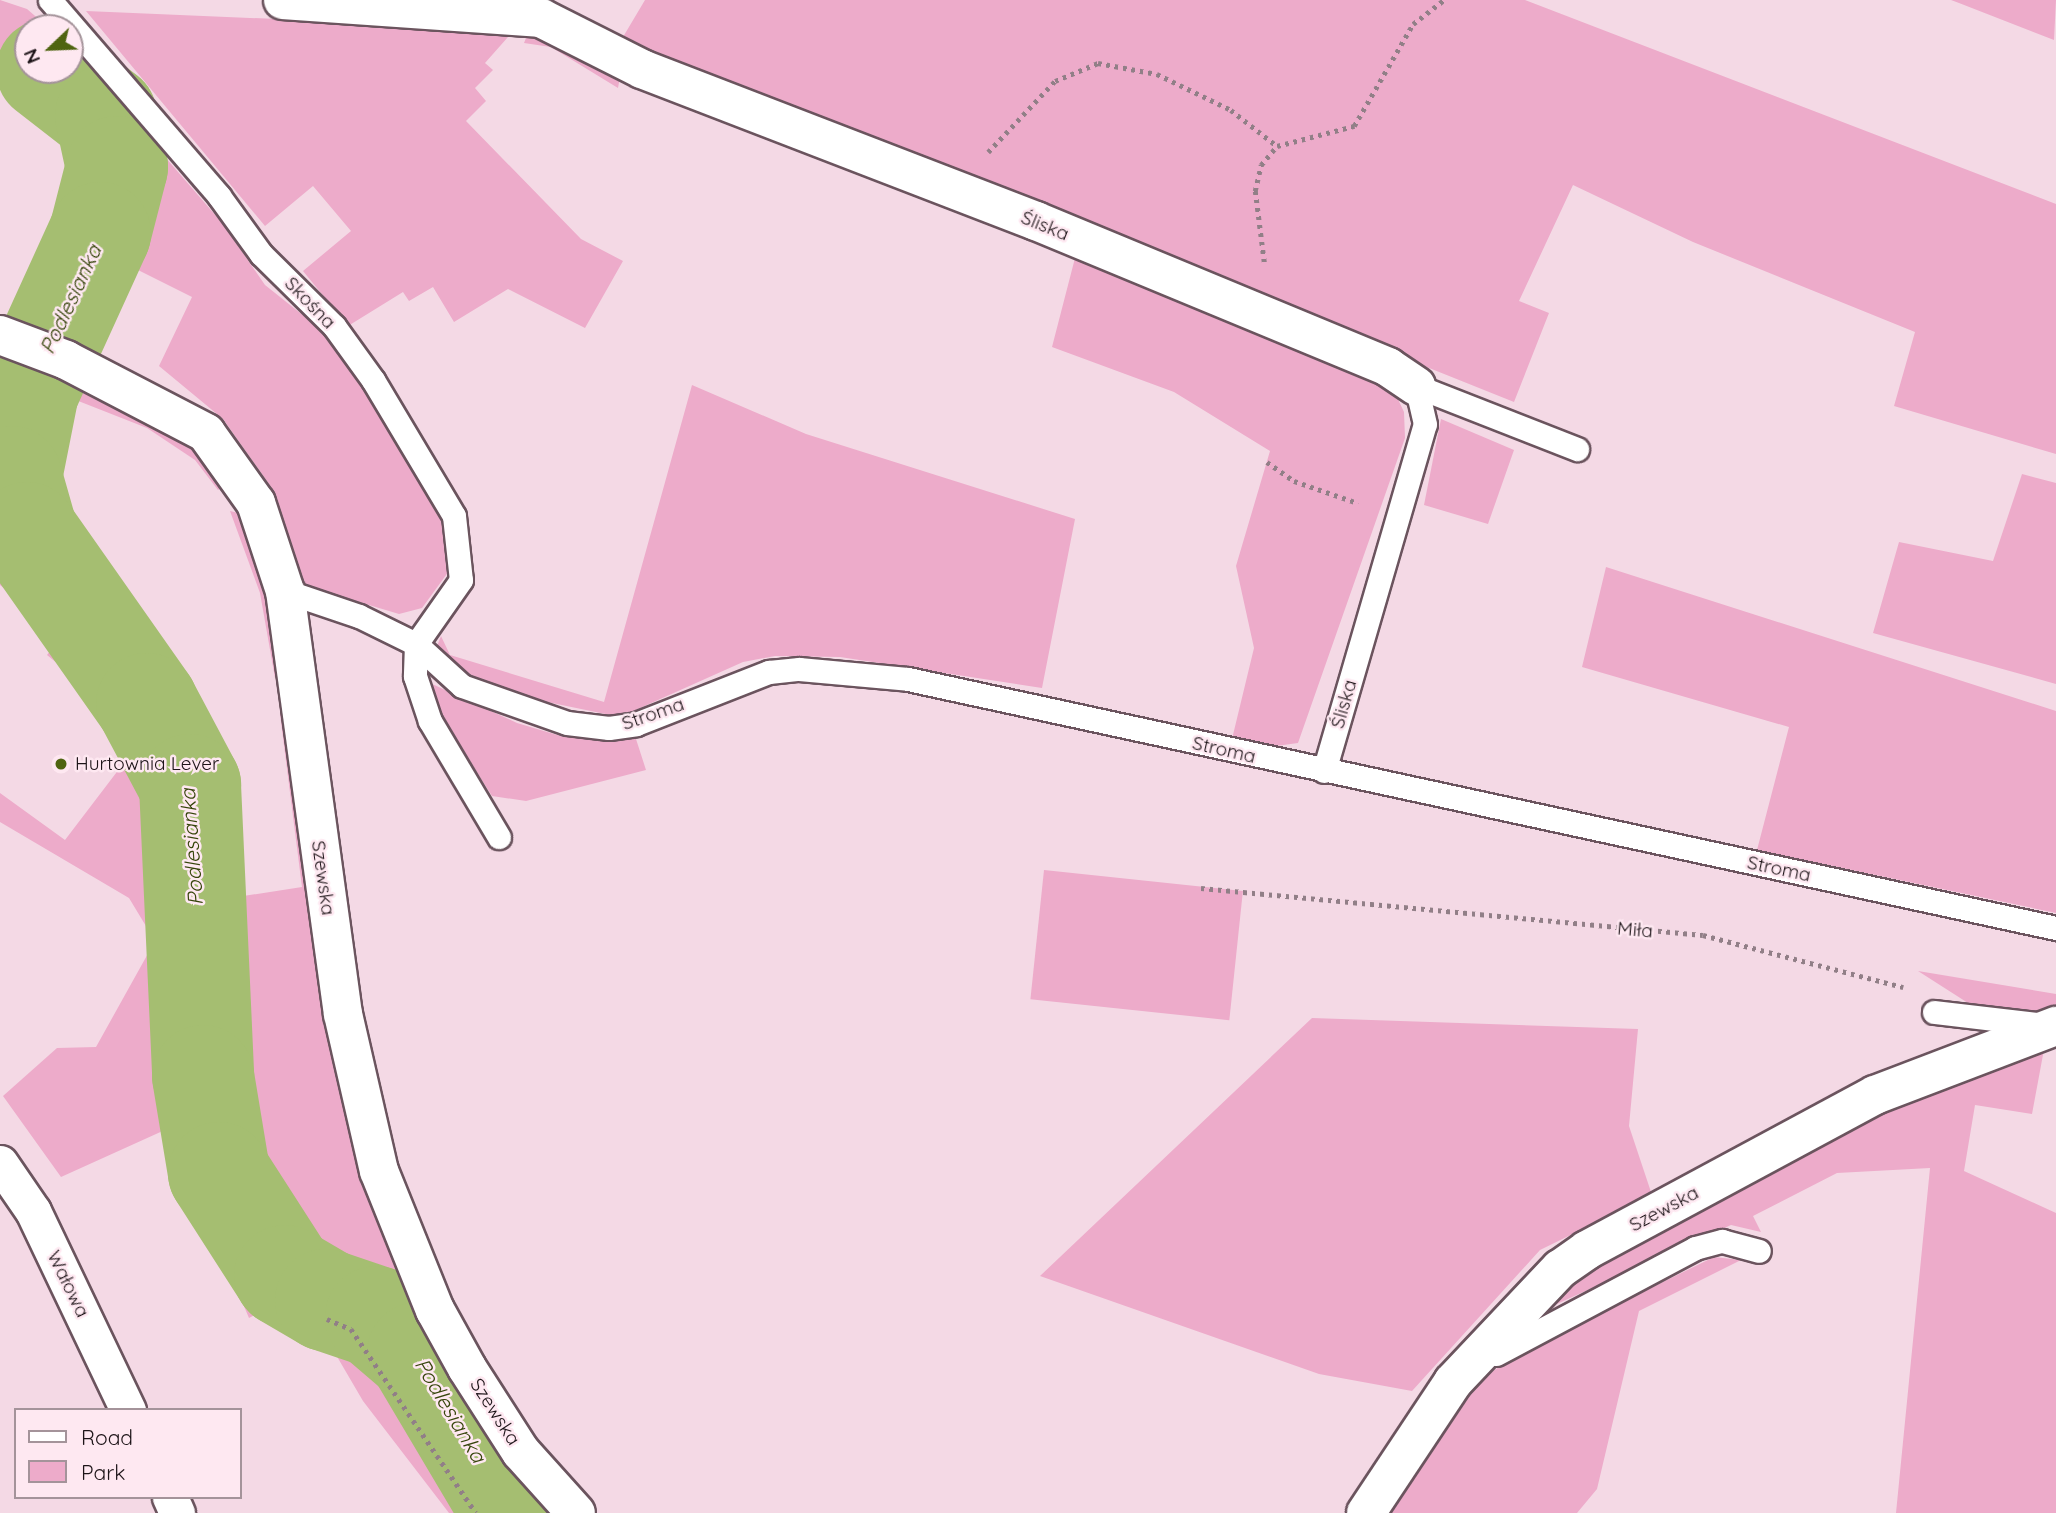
<!DOCTYPE html>
<html>
<head>
<meta charset="utf-8">
<style>
  body { margin:0 }
  #map { position:relative; width:2056px; height:1513px; overflow:hidden; background:#f4d9e5; font-family:Quicksand,sans-serif }
  div>[style] { position:absolute }
  [style*='--x'] { left:calc(var(--x)*1px); top:calc(var(--y)*1px); width:calc(var(--w)*1px); rotate:calc(var(--a)*1deg) }
  .green>* { inset:0; background:#edabca; transform-origin:0 0 }
  .river>* { height:102px; margin:-51px; padding:0 51px; transform-origin:51px; border-radius:51px; background:#a5be71 }
  .path>* { height:4.5px; margin-top:-2.25px; transform-origin:0; background:repeating-linear-gradient(90deg,#917f87 0 3.5px,transparent 0 8.5px) }
  .roads { filter:drop-shadow(2px 0 #6b545e) drop-shadow(-2px 0 #6b545e) drop-shadow(0 2px #6b545e) drop-shadow(0 -2px #6b545e) }
  .service>* { height:23px; margin:-11.5px; padding:0 11.5px; transform-origin:11.5px; border-radius:11.5px; background:#fff }
  .pedestrian>* { height:35px; margin:-17.5px; padding:0 17.5px; transform-origin:17.5px; border-radius:17.5px; background:#fff }
  .minor>* { height:38px; margin:-19px; padding:0 19px; transform-origin:19px; border-radius:19px; background:#fff }
  .dots>* { width:19px; height:19px; translate:-50% -50%; box-sizing:border-box; border:4px solid #fee8f1; border-radius:50% }
  span { translate:-50% -50%; white-space:nowrap; text-align:center; line-height:1.15; -webkit-text-stroke:5px #fee8f1; paint-order:stroke }
  .street-label { font-size:19px; color:#1d1418 }
  .poi-label { font-size:19px; color:#1d1418 }
  .left { translate:0 -50%; text-align:left }
  .water-label { font-size:21px; color:#36450b; font-style:italic }
  .legend { position:absolute; left:14px; top:1408px; width:228px; height:91px; box-sizing:border-box; background:#fee8f1; border:2px solid #a4939a; margin:0; padding:9px 12px; list-style:none; font-size:21px; color:#1d1418 }
  .legend li { display:flex; align-items:center; gap:14px; height:35px }
  .legend b { width:35px; border:2px solid #a4939a }
  .north { position:absolute; left:14px; top:14px; width:70px; height:70px; box-sizing:border-box; background:#fee8f1; border:2px solid #a4939a; border-radius:50%; rotate:247deg; font-size:19px; font-weight:700; line-height:28px; text-align:center; color:#1d1418 }
  .north::after { content:''; display:block; margin:auto; width:24px; height:32px; background:#4f6410; clip-path:polygon(50% 0,100% 100%,50% 72%,0 100%) }
</style>
</head>
<body>
<div id="map">
  <div class="green">
    <i style="clip-path:polygon(0 0,27px 9px,49px 28px,28px 28px,28px 70px,70px 70px,70px 47px,223px 224px,265px 285px,324px 332px,366px 389px,444px 519px,449px 571px,422px 608px,399px 614px,299px 584px,269px 484px,223px 419px,159px 366px,192px 297px,116px 259px,81px 329px,40px 309px,90px 172px,86px 147px,73px 125px,53px 105px,0 73px)"></i>
    <i style="clip-path:polygon(645px 0,1525px 0,2056px 204px,2056px 454px,1894px 406px,1915px 332px,1693px 242px,1573px 185px,1519px 301px,1549px 313px,1514px 402px,646px 54px,623px 37px)"></i>
    <i style="clip-path:polygon(1951px 0,2056px 0,2054px 40px,1959px 3px)"></i>
    <i style="clip-path:polygon(86px 11px,515px 29px,485px 63px,493px 70px,475px 88px,486px 101px,466px 121px,581px 239px,623px 261px,585px 328px,508px 289px,454px 322px,433px 287px,409px 301px,403px 292px,348px 326px,303px 271px,351px 231px,313px 186px,265px 226px)"></i>
    <i style="clip-path:polygon(528px 33px,621px 72px,618px 88px,551px 47px,524px 43px)"></i>
    <i style="clip-path:polygon(1075px 258px,1334px 360px,1396px 395px,1404px 412px,1405px 438px,1298px 743px,1276px 746px,1232px 739px,1254px 648px,1236px 566px,1270px 451px,1174px 392px,1052px 347px)"></i>
    <i style="clip-path:polygon(14px 374px,58px 392px,68px 380px,187px 440px,223px 486px,218px 490px,195px 460px,147px 428px,58px 393px,39px 449px,38px 474px,49px 519px,150px 673px,199px 779px,218px 900px,302px 887px,280px 714px,287px 704px,365px 1185px,400px 1278px,439px 1353px,556px 1513px,449px 1513px,363px 1401px,325px 1336px,283px 1300px,249px 1318px,197px 1195px,208px 1189px,187px 1120px,61px 1177px,3px 1096px,57px 1048px,96px 1047px,155px 941px,129px 898px,0 822px,0 793px,65px 840px,145px 735px,47px 655px,62px 635px,0 585px,0 418px)"></i>
    <i style="clip-path:polygon(692px 385px,806px 434px,1075px 519px,1042px 688px,840px 657px,775px 656px,743px 662px,620px 717px,518px 696px,467px 677px,448px 662px,437px 646px,441px 636px,450px 655px,604px 702px)"></i>
    <i style="clip-path:polygon(1441px 419px,1514px 450px,1488px 524px,1424px 505px)"></i>
    <i style="clip-path:polygon(2022px 474px,2056px 483px,2056px 684px,1873px 633px,1899px 542px,1993px 561px)"></i>
    <i style="clip-path:polygon(230px 511px,251px 516px,281px 648px,275px 678px,260px 593px)"></i>
    <i style="clip-path:polygon(1606px 567px,2056px 711px,2056px 913px,1757px 850px,1789px 727px,1582px 667px)"></i>
    <i style="clip-path:polygon(430px 683px,517px 723px,564px 737px,636px 739px,646px 770px,526px 801px,492px 796px,440px 714px)"></i>
    <i style="left:1044px;top:870px;width:200px;height:130px;rotate:6deg"></i>
    <i style="clip-path:polygon(1918px 971px,2056px 994px,2056px 1011px,2025px 1013px,1968px 1003px)"></i>
    <i style="clip-path:polygon(1312px 1018px,1638px 1029px,1629px 1126px,1652px 1195px,1540px 1250px,1412px 1391px,1319px 1374px,1040px 1276px)"></i>
    <i style="clip-path:polygon(2045px 1044px,2032px 1114px,1975px 1105px,1964px 1171px,2056px 1213px,2056px 1513px,1896px 1513px,1930px 1168px,1837px 1173px,1753px 1216px,1761px 1232px,1731px 1225px,1537px 1313px,1570px 1279px,1868px 1114px)"></i>
    <i style="clip-path:polygon(1714px 1257px,1741px 1260px,1639px 1311px,1597px 1489px,1577px 1513px,1382px 1513px,1465px 1389px,1530px 1347px)"></i>
  </div>
  <div class="river">
    <i style="--x:47;--y:70;--w:75;--a:37.9"></i>
    <i style="--x:106;--y:116;--w:52;--a:77.8"></i>
    <i style="--x:117;--y:167;--w:68;--a:104.4"></i>
    <i style="--x:100;--y:233;--w:174;--a:114.5"></i>
    <i style="--x:28;--y:391;--w:88;--a:101.2"></i>
    <i style="--x:11;--y:477;--w:58;--a:74.1"></i>
    <i style="--x:27;--y:533;--w:209;--a:54.9"></i>
    <i style="--x:147;--y:704;--w:92;--a:62"></i>
    <i style="--x:190;--y:785;--w:291;--a:87.4"></i>
    <i style="--x:203;--y:1076;--w:98;--a:80.6"></i>
    <i style="--x:219;--y:1173;--w:122;--a:57.3"></i>
    <i style="--x:285;--y:1276;--w:48;--a:30.3"></i>
    <i style="--x:326;--y:1300;--w:53;--a:18.8"></i>
    <i style="--x:376;--y:1317;--w:55;--a:40.6"></i>
    <i style="--x:418;--y:1353;--w:186;--a:59.3"></i>
  </div>
  <div class="path">
    <i style="--x:988;--y:152;--w:98;--a:-46.7"></i>
    <i style="--x:1055;--y:81;--w:47;--a:-22.7"></i>
    <i style="--x:1098;--y:63;--w:60;--a:10.6"></i>
    <i style="--x:1157;--y:74;--w:82;--a:25.9"></i>
    <i style="--x:1231;--y:110;--w:58;--a:38"></i>
    <i style="--x:1264;--y:262;--w:72;--a:-97.2"></i>
    <i style="--x:1255;--y:191;--w:27;--a:-77"></i>
    <i style="--x:1261;--y:165;--w:25;--a:-50"></i>
    <i style="--x:1277;--y:146;--w:80;--a:-14.6"></i>
    <i style="--x:1354;--y:126;--w:118;--a:-60"></i>
    <i style="--x:1413;--y:24;--w:39;--a:-38"></i>
    <i style="--x:1267;--y:462;--w:33;--a:35"></i>
    <i style="--x:1294;--y:481;--w:68;--a:19"></i>
    <i style="--x:1201;--y:888;--w:504;--a:5.35"></i>
    <i style="--x:1703;--y:935;--w:207;--a:14.6"></i>
    <i style="--x:327;--y:1319;--w:26;--a:23"></i>
    <i style="--x:351;--y:1329;--w:222;--a:55.8"></i>
  </div>
  <div class="roads">
    <div class="service">
      <i style="--x:50;--y:0;--w:259;--a:49.2"></i>
      <i style="--x:219;--y:196;--w:72;--a:54.1"></i>
      <i style="--x:261;--y:254;--w:103;--a:44.6"></i>
      <i style="--x:334;--y:326;--w:67;--a:54.2"></i>
      <i style="--x:373;--y:380;--w:158;--a:59.2"></i>
      <i style="--x:454;--y:516;--w:64;--a:83.8"></i>
      <i style="--x:461;--y:580;--w:78;--a:125.1"></i>
      <i style="--x:1416;--y:386;--w:173;--a:21.4"></i>
      <i style="--x:285;--y:591;--w:78;--a:18.7"></i>
      <i style="--x:359;--y:616;--w:64;--a:26.2"></i>
      <i style="--x:416;--y:644;--w:62;--a:42.4"></i>
      <i style="--x:462;--y:686;--w:111;--a:19.4"></i>
      <i style="--x:567;--y:723;--w:42;--a:6.8"></i>
      <i style="--x:609;--y:728;--w:27;--a:-8"></i>
      <i style="--x:636;--y:724;--w:143;--a:-21.4"></i>
      <i style="--x:769;--y:672;--w:30;--a:-6"></i>
      <i style="--x:799;--y:669;--w:109;--a:5.2"></i>
      <i style="--x:908;--y:679;--w:1175;--a:12.24"></i>
      <i style="--x:416;--y:644;--w:32;--a:92"></i>
      <i style="--x:415;--y:676;--w:47;--a:71.6"></i>
      <i style="--x:430;--y:721;--w:135;--a:59.3"></i>
      <i style="--x:1324;--y:771;--w:361;--a:-73.8"></i>
      <i style="--x:1425;--y:424;--w:39;--a:-103"></i>
      <i style="--x:1934;--y:1012;--w:111;--a:6.7"></i>
      <i style="--x:1496;--y:1354;--w:225;--a:-28"></i>
      <i style="--x:1695;--y:1248;--w:28;--a:-15"></i>
      <i style="--x:1722;--y:1241;--w:38;--a:15"></i>
    </div>
    <div class="pedestrian">
      <i style="--x:0;--y:1163;--w:58;--a:55.5"></i>
      <i style="--x:33;--y:1211;--w:221;--a:64.5"></i>
      <i style="--x:170;--y:1497;--w:17;--a:66"></i>
    </div>
    <div class="minor">
      <i style="--x:283;--y:0;--w:259;--a:4"></i>
      <i style="--x:541;--y:18;--w:113;--a:26.8"></i>
      <i style="--x:642;--y:69;--w:422;--a:21.1"></i>
      <i style="--x:1036;--y:221;--w:381;--a:22.5"></i>
      <i style="--x:1388;--y:367;--w:34;--a:34"></i>
      <i style="--x:0;--y:335;--w:71;--a:20.7"></i>
      <i style="--x:66;--y:360;--w:158;--a:27.5"></i>
      <i style="--x:206;--y:433;--w:86;--a:54.5"></i>
      <i style="--x:256;--y:503;--w:93;--a:71.8"></i>
      <i style="--x:285;--y:591;--w:427;--a:82.2"></i>
      <i style="--x:343;--y:1014;--w:161;--a:77.1"></i>
      <i style="--x:379;--y:1171;--w:150;--a:68.1"></i>
      <i style="--x:435;--y:1310;--w:66;--a:61.1"></i>
      <i style="--x:467;--y:1368;--w:100;--a:57.3"></i>
      <i style="--x:521;--y:1452;--w:82;--a:48"></i>
      <i style="--x:1366;--y:1513;--w:157;--a:-56.4"></i>
      <i style="--x:1453;--y:1382;--w:156;--a:-46.6"></i>
      <i style="--x:1560;--y:1269;--w:33;--a:-35"></i>
      <i style="--x:1587;--y:1250;--w:327;--a:-28.3"></i>
      <i style="--x:1875;--y:1095;--w:194;--a:-20.9"></i>
    </div>
  </div>
  <div class="dots">
    <i style="left:61px;top:764px;background:#4f6410"></i>
  </div>
  <div class="street-label">
    <span style="left:1045px;top:226px;rotate:22deg">Śliska</span>
    <span style="left:310px;top:303px;rotate:46deg">Skośna</span>
    <span style="left:1344px;top:704px;rotate:-74deg">Śliska</span>
    <span style="left:653px;top:714px;rotate:-19deg">Stroma</span>
    <span style="left:1224px;top:750px;rotate:13deg">Stroma</span>
    <span style="left:1779px;top:869px;rotate:12deg">Stroma</span>
    <span style="left:323px;top:878px;rotate:82deg">Szewska</span>
    <span style="left:1635px;top:930px;rotate:5deg">Miła</span>
    <span style="left:1664px;top:1209px;rotate:-28deg">Szewska</span>
    <span style="left:68px;top:1284px;rotate:64deg">Wałowa</span>
    <span style="left:495px;top:1412px;rotate:57deg">Szewska</span>
  </div>
  <div class="poi-label">
    <span class="left" style="left:75px;top:764px">Hurtownia Lever</span>
  </div>
  <div class="water-label">
    <span style="left:70px;top:299px;rotate:-65deg">Podlesianka</span>
    <span style="left:191px;top:847px;rotate:-94deg">Podlesianka</span>
    <span style="left:451px;top:1410px;rotate:59deg">Podlesianka</span>
  </div>
  <ul class="legend">
  <li><b style="height:9px;background:#fff"></b>Road</li>
  <li><b style="height:19px;background:#edabca"></b>Park</li>
  </ul>
  <div class="north">N</div>
</div>
</body>
</html>
